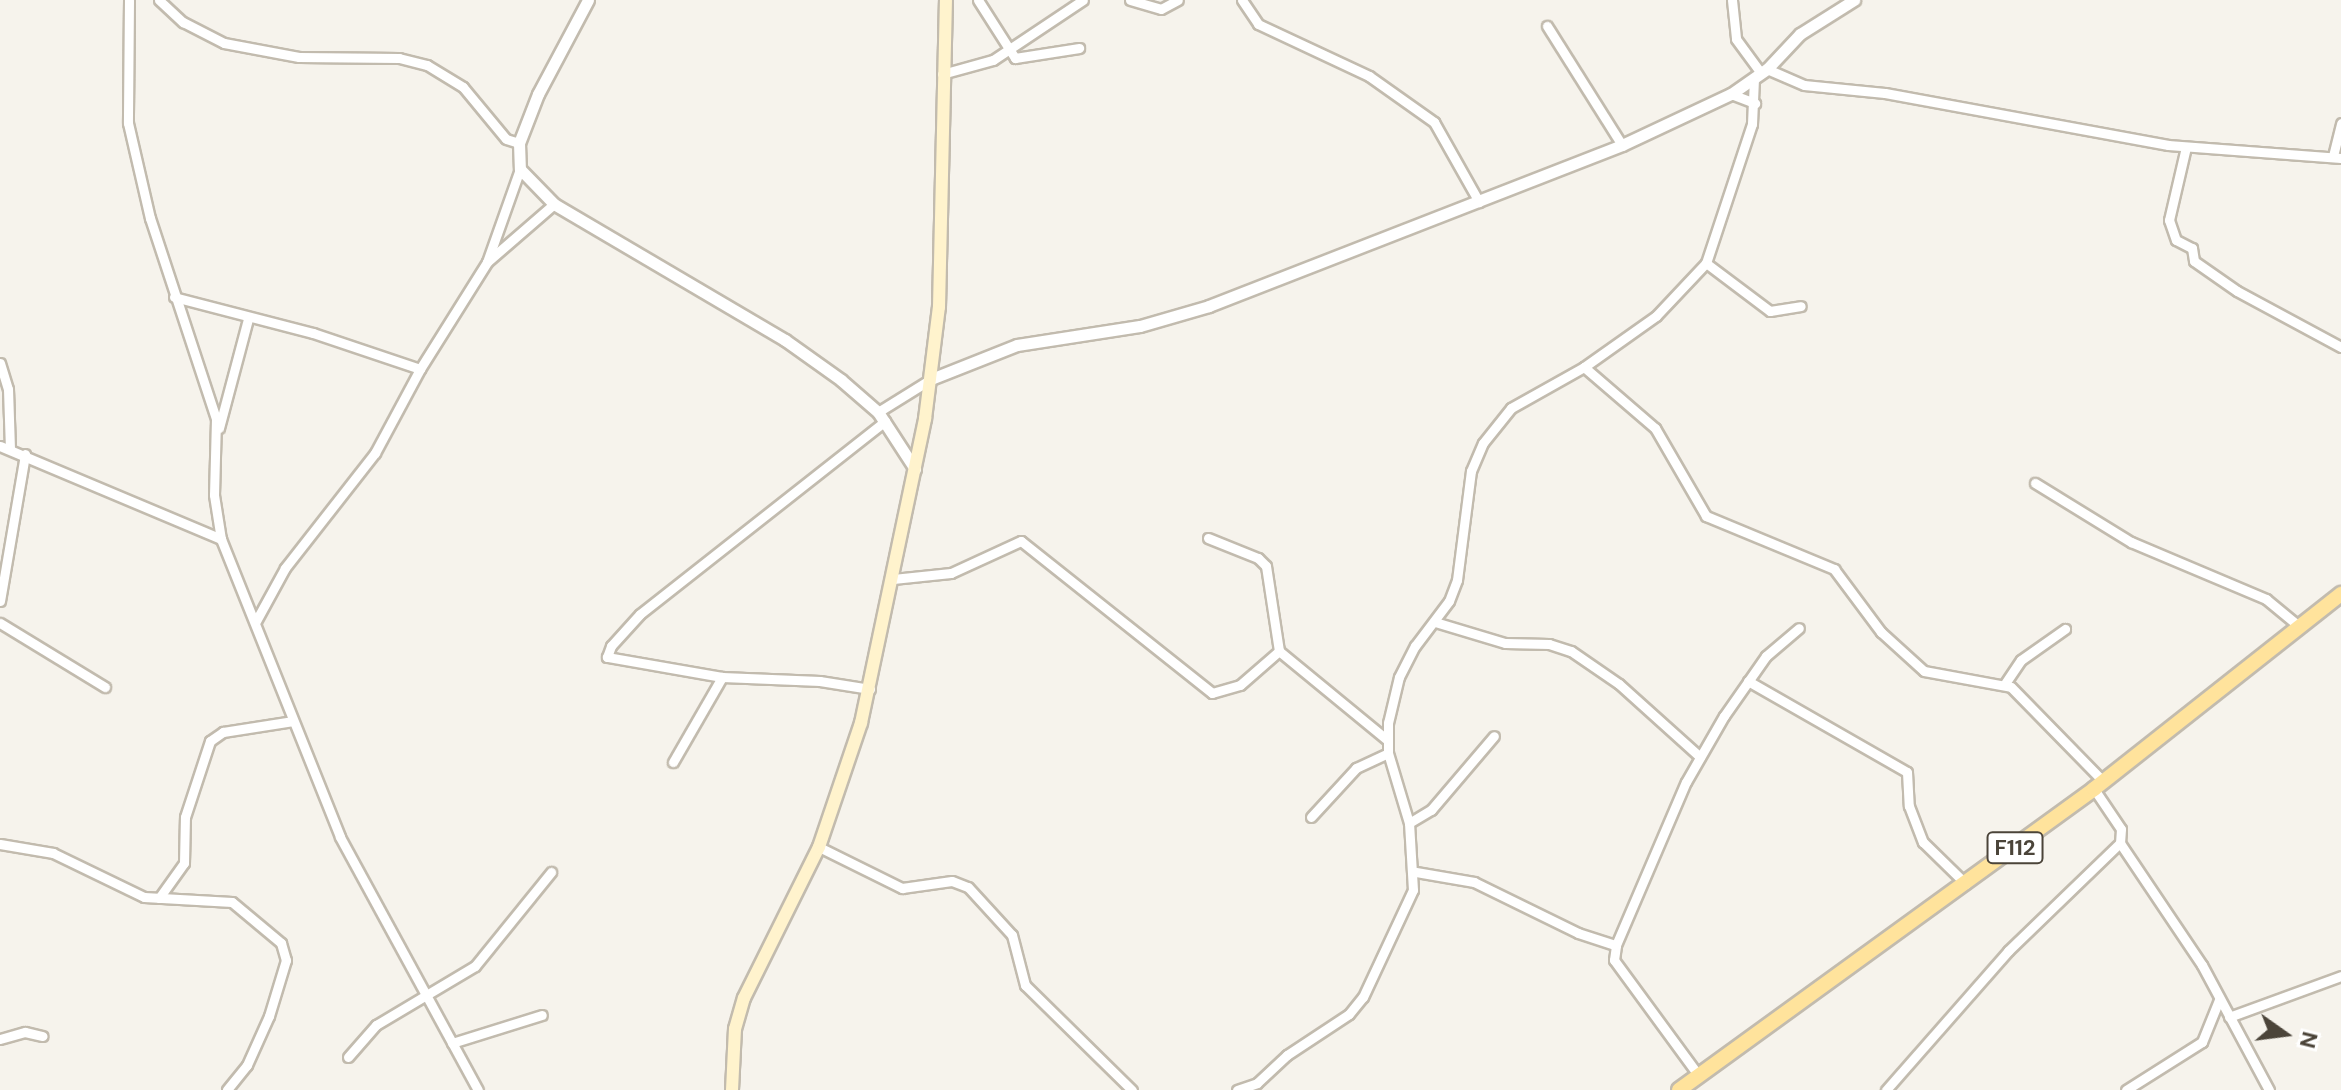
<!DOCTYPE html>
<html>
<head>
<meta charset="utf-8">
<style>
  body { margin:0 }
  #map { position:relative; width:2341px; height:1090px; overflow:hidden; background:#f6f3ec; font-family:"DM Sans",sans-serif }
  div>[style] { position:absolute }
  [style*='--x'] { left:calc(var(--x)*1px); top:calc(var(--y)*1px); width:calc(var(--w)*1px); rotate:calc(var(--a)*1deg) }
  .roads { filter:drop-shadow(2px 0 #c2bbae) drop-shadow(-2px 0 #c2bbae) drop-shadow(0 2px #c2bbae) drop-shadow(0 -2px #c2bbae) }
  .minor>* { height:9px; margin:-4.5px; padding:0 4.5px; transform-origin:4.5px; border-radius:4.5px; background:#fff }
  .tertiary>* { height:11px; margin:-5.5px; padding:0 5.5px; transform-origin:5.5px; border-radius:5.5px; background:#fff }
  .secondary>* { height:12px; margin:-6px; padding:0 6px; transform-origin:6px; border-radius:6px; background:#fff3cd }
  .primary>* { height:14px; margin:-7px; padding:0 7px; transform-origin:7px; border-radius:7px; background:#ffe39c }
  span { translate:-50% -50%; white-space:nowrap; text-align:center; line-height:1.15; -webkit-text-stroke:6px #fff; paint-order:stroke }
  .shield-label span { padding:2px 6px; background:#fff; border:2px solid; border-radius:6px; -webkit-text-stroke-width:0 }
  .shield-label { font-size:22px; color:#4b4439; font-weight:700 }
  .north { position:absolute; left:2245px; top:994px; width:80px; height:80px; -webkit-text-stroke:6px #fff; paint-order:stroke; rotate:104deg; font-size:22px; font-weight:700; line-height:32px; text-align:center; color:#4b4439 }
  .north::after { content:''; display:block; margin:auto; width:28px; height:36px; background:#4b4439; clip-path:polygon(50% 0,100% 100%,50% 72%,0 100%) }
</style>
</head>
<body>
<div id="map">
  <div class="roads">
    <div class="minor">
      <i style="--x:129;--y:0;--w:123;--a:90.5"></i>
      <i style="--x:128;--y:123;--w:98;--a:77"></i>
      <i style="--x:150;--y:218;--w:212;--a:71.8"></i>
      <i style="--x:216;--y:419;--w:76;--a:91.5"></i>
      <i style="--x:214;--y:495;--w:45;--a:81"></i>
      <i style="--x:221;--y:539;--w:321;--a:68.2"></i>
      <i style="--x:340;--y:837;--w:288;--a:61.4"></i>
      <i style="--x:159;--y:0;--w:33;--a:43"></i>
      <i style="--x:183;--y:22;--w:46;--a:27.1"></i>
      <i style="--x:224;--y:43;--w:76;--a:10.6"></i>
      <i style="--x:299;--y:57;--w:100;--a:0.6"></i>
      <i style="--x:399;--y:58;--w:29;--a:14"></i>
      <i style="--x:427;--y:65;--w:42;--a:31.4"></i>
      <i style="--x:463;--y:87;--w:67;--a:50.4"></i>
      <i style="--x:506;--y:139;--w:14;--a:17"></i>
      <i style="--x:978;--y:0;--w:69;--a:57.5"></i>
      <i style="--x:1015;--y:58;--w:65;--a:-8.9"></i>
      <i style="--x:1130;--y:0;--w:32;--a:16"></i>
      <i style="--x:1161;--y:9;--w:19;--a:-28"></i>
      <i style="--x:1242;--y:0;--w:29;--a:56"></i>
      <i style="--x:1258;--y:24;--w:123;--a:25.1"></i>
      <i style="--x:1369;--y:76;--w:80;--a:35.3"></i>
      <i style="--x:1434;--y:122;--w:92;--a:60.6"></i>
      <i style="--x:1732;--y:0;--w:39;--a:84"></i>
      <i style="--x:1736;--y:39;--w:42;--a:53.7"></i>
      <i style="--x:1547;--y:26;--w:141;--a:57.8"></i>
      <i style="--x:1767;--y:69;--w:40;--a:23.4"></i>
      <i style="--x:1804;--y:85;--w:81;--a:5.6"></i>
      <i style="--x:1885;--y:93;--w:288;--a:10.4"></i>
      <i style="--x:2168;--y:145;--w:173;--a:4.3"></i>
      <i style="--x:942;--y:74;--w:53;--a:-15.4"></i>
      <i style="--x:993;--y:60;--w:108;--a:-33.7"></i>
      <i style="--x:1731;--y:94;--w:26;--a:21"></i>
      <i style="--x:2186;--y:147;--w:75;--a:103.1"></i>
      <i style="--x:2169;--y:220;--w:21;--a:71"></i>
      <i style="--x:2176;--y:240;--w:18;--a:27"></i>
      <i style="--x:2192;--y:248;--w:13;--a:81"></i>
      <i style="--x:2194;--y:261;--w:52;--a:34.9"></i>
      <i style="--x:2237;--y:291;--w:118;--a:28.3"></i>
      <i style="--x:2333;--y:156;--w:34;--a:-76"></i>
      <i style="--x:487;--y:262;--w:89;--a:-40.9"></i>
      <i style="--x:1706;--y:263;--w:80;--a:36.9"></i>
      <i style="--x:1770;--y:311;--w:31;--a:-9"></i>
      <i style="--x:174;--y:297;--w:144;--a:14.5"></i>
      <i style="--x:313;--y:333;--w:113;--a:18.6"></i>
      <i style="--x:0;--y:363;--w:27;--a:73"></i>
      <i style="--x:8;--y:389;--w:60;--a:88.1"></i>
      <i style="--x:1584;--y:367;--w:94;--a:40.7"></i>
      <i style="--x:1655;--y:428;--w:102;--a:59.9"></i>
      <i style="--x:1706;--y:516;--w:139;--a:22.5"></i>
      <i style="--x:1834;--y:569;--w:79;--a:53.3"></i>
      <i style="--x:1881;--y:632;--w:58;--a:42.2"></i>
      <i style="--x:1924;--y:671;--w:88;--a:10.4"></i>
      <i style="--x:2011;--y:687;--w:133;--a:45.6"></i>
      <i style="--x:878;--y:412;--w:62;--a:-31.9"></i>
      <i style="--x:219;--y:428;--w:113;--a:-75.1"></i>
      <i style="--x:0;--y:446;--w:240;--a:22.8"></i>
      <i style="--x:2035;--y:483;--w:113;--a:31.6"></i>
      <i style="--x:2131;--y:542;--w:147;--a:22.9"></i>
      <i style="--x:2266;--y:599;--w:44;--a:39.5"></i>
      <i style="--x:1208;--y:538;--w:54;--a:21.8"></i>
      <i style="--x:1258;--y:558;--w:11;--a:45"></i>
      <i style="--x:1266;--y:566;--w:86;--a:81.3"></i>
      <i style="--x:1279;--y:651;--w:139;--a:39.4"></i>
      <i style="--x:893;--y:579;--w:58;--a:-5.9"></i>
      <i style="--x:951;--y:573;--w:77;--a:-24.6"></i>
      <i style="--x:1021;--y:541;--w:244;--a:38.5"></i>
      <i style="--x:1212;--y:693;--w:29;--a:-16"></i>
      <i style="--x:1240;--y:685;--w:52;--a:-41.1"></i>
      <i style="--x:0;--y:601;--w:149;--a:-80.3"></i>
      <i style="--x:256;--y:621;--w:60;--a:-61.3"></i>
      <i style="--x:285;--y:568;--w:146;--a:-52"></i>
      <i style="--x:375;--y:453;--w:95;--a:-61.8"></i>
      <i style="--x:420;--y:369;--w:126;--a:-57.9"></i>
      <i style="--x:487;--y:262;--w:99;--a:-70.5"></i>
      <i style="--x:1435;--y:622;--w:73;--a:16.7"></i>
      <i style="--x:1505;--y:643;--w:44;--a:1.3"></i>
      <i style="--x:1549;--y:644;--w:23;--a:18"></i>
      <i style="--x:1571;--y:651;--w:58;--a:34.5"></i>
      <i style="--x:1619;--y:684;--w:109;--a:42"></i>
      <i style="--x:0;--y:623;--w:123;--a:31.4"></i>
      <i style="--x:1748;--y:681;--w:183;--a:29.8"></i>
      <i style="--x:1907;--y:772;--w:34;--a:87"></i>
      <i style="--x:1909;--y:806;--w:39;--a:69"></i>
      <i style="--x:1923;--y:842;--w:60;--a:44.3"></i>
      <i style="--x:2004;--y:685;--w:30;--a:-56"></i>
      <i style="--x:2021;--y:660;--w:54;--a:-35.2"></i>
      <i style="--x:870;--y:689;--w:51;--a:-170.9"></i>
      <i style="--x:820;--y:681;--w:98;--a:-177.7"></i>
      <i style="--x:722;--y:677;--w:117;--a:-170.1"></i>
      <i style="--x:607;--y:657;--w:12;--a:-70"></i>
      <i style="--x:611;--y:646;--w:43;--a:-47.8"></i>
      <i style="--x:640;--y:614;--w:312;--a:-38.2"></i>
      <i style="--x:673;--y:762;--w:98;--a:-60"></i>
      <i style="--x:2094;--y:789;--w:48;--a:56"></i>
      <i style="--x:2121;--y:829;--w:14;--a:94"></i>
      <i style="--x:2120;--y:843;--w:147;--a:56.1"></i>
      <i style="--x:2202;--y:965;--w:142;--a:61.8"></i>
      <i style="--x:1311;--y:817;--w:67;--a:-47.4"></i>
      <i style="--x:1356;--y:768;--w:35;--a:-25"></i>
      <i style="--x:1409;--y:823;--w:26;--a:-31"></i>
      <i style="--x:1431;--y:810;--w:97;--a:-49.6"></i>
      <i style="--x:0;--y:844;--w:54;--a:9.6"></i>
      <i style="--x:53;--y:853;--w:101;--a:25.8"></i>
      <i style="--x:144;--y:897;--w:88;--a:3.3"></i>
      <i style="--x:232;--y:902;--w:64;--a:39.9"></i>
      <i style="--x:281;--y:943;--w:18;--a:74"></i>
      <i style="--x:286;--y:960;--w:59;--a:106.9"></i>
      <i style="--x:269;--y:1016;--w:54;--a:114.2"></i>
      <i style="--x:247;--y:1065;--w:32;--a:129"></i>
      <i style="--x:819;--y:847;--w:93;--a:26.3"></i>
      <i style="--x:902;--y:888;--w:50;--a:-8"></i>
      <i style="--x:952;--y:881;--w:17;--a:21"></i>
      <i style="--x:968;--y:887;--w:65;--a:47.5"></i>
      <i style="--x:1012;--y:935;--w:52;--a:75.4"></i>
      <i style="--x:1025;--y:985;--w:150;--a:44.5"></i>
      <i style="--x:1416;--y:872;--w:59;--a:9.8"></i>
      <i style="--x:1474;--y:882;--w:116;--a:26.1"></i>
      <i style="--x:1578;--y:933;--w:40;--a:18"></i>
      <i style="--x:159;--y:898;--w:43;--a:-54.5"></i>
      <i style="--x:184;--y:863;--w:46;--a:-88.8"></i>
      <i style="--x:185;--y:817;--w:80;--a:-71.8"></i>
      <i style="--x:210;--y:741;--w:16;--a:-35"></i>
      <i style="--x:223;--y:732;--w:71;--a:-8.9"></i>
      <i style="--x:2229;--y:1017;--w:119;--a:-20.1"></i>
      <i style="--x:0;--y:1039;--w:26;--a:-16"></i>
      <i style="--x:25;--y:1032;--w:18;--a:13"></i>
      <i style="--x:452;--y:1043;--w:94;--a:-17.3"></i>
      <i style="--x:348;--y:1057;--w:43;--a:-48.8"></i>
      <i style="--x:376;--y:1025;--w:115;--a:-30.8"></i>
      <i style="--x:475;--y:966;--w:121;--a:-51"></i>
      <i style="--x:1699;--y:1076;--w:144;--a:-126.2"></i>
      <i style="--x:1614;--y:960;--w:15;--a:-82"></i>
      <i style="--x:1616;--y:945;--w:177;--a:-66.8"></i>
      <i style="--x:1686;--y:782;--w:76;--a:-60.1"></i>
      <i style="--x:1724;--y:716;--w:73;--a:-55"></i>
      <i style="--x:1766;--y:656;--w:43;--a:-40.3"></i>
      <i style="--x:1237;--y:1090;--w:21;--a:-19"></i>
      <i style="--x:1257;--y:1083;--w:41;--a:-43"></i>
      <i style="--x:1287;--y:1055;--w:74;--a:-33.5"></i>
      <i style="--x:1349;--y:1014;--w:22;--a:-51"></i>
      <i style="--x:1363;--y:997;--w:118;--a:-65"></i>
      <i style="--x:1413;--y:890;--w:67;--a:-93.4"></i>
      <i style="--x:1409;--y:823;--w:73;--a:-106.7"></i>
      <i style="--x:1388;--y:753;--w:30;--a:-90"></i>
      <i style="--x:1388;--y:723;--w:47;--a:-76.6"></i>
      <i style="--x:1399;--y:677;--w:35;--a:-63"></i>
      <i style="--x:1415;--y:646;--w:56;--a:-52.9"></i>
      <i style="--x:1449;--y:601;--w:22;--a:-69"></i>
      <i style="--x:1457;--y:580;--w:110;--a:-82.7"></i>
      <i style="--x:1471;--y:471;--w:30;--a:-67"></i>
      <i style="--x:1483;--y:443;--w:45;--a:-51.3"></i>
      <i style="--x:1511;--y:408;--w:84;--a:-29.3"></i>
      <i style="--x:1584;--y:367;--w:88;--a:-35.3"></i>
      <i style="--x:1656;--y:316;--w:73;--a:-46.7"></i>
      <i style="--x:1706;--y:263;--w:146;--a:-71.7"></i>
      <i style="--x:1752;--y:124;--w:46;--a:-87.5"></i>
      <i style="--x:1886;--y:1090;--w:185;--a:-48.7"></i>
      <i style="--x:2008;--y:951;--w:156;--a:-44"></i>
      <i style="--x:2126;--y:1090;--w:90;--a:-32.3"></i>
      <i style="--x:2202;--y:1042;--w:45;--a:-68"></i>
    </div>
    <div class="tertiary">
      <i style="--x:588;--y:0;--w:106;--a:118"></i>
      <i style="--x:538;--y:94;--w:53;--a:111.2"></i>
      <i style="--x:519;--y:143;--w:26;--a:88"></i>
      <i style="--x:520;--y:169;--w:49;--a:45.8"></i>
      <i style="--x:554;--y:204;--w:268;--a:30.5"></i>
      <i style="--x:785;--y:340;--w:69;--a:35.5"></i>
      <i style="--x:841;--y:380;--w:49;--a:40.9"></i>
      <i style="--x:878;--y:412;--w:68;--a:57"></i>
      <i style="--x:931;--y:379;--w:92;--a:-21.6"></i>
      <i style="--x:1017;--y:345;--w:124;--a:-8.8"></i>
      <i style="--x:1140;--y:326;--w:72;--a:-16.2"></i>
      <i style="--x:1209;--y:306;--w:443;--a:-21.3"></i>
      <i style="--x:1622;--y:145;--w:120;--a:-25.1"></i>
      <i style="--x:1731;--y:94;--w:44;--a:-34.8"></i>
      <i style="--x:1767;--y:69;--w:48;--a:-46.7"></i>
      <i style="--x:1800;--y:34;--w:64;--a:-32.2"></i>
    </div>
    <div class="secondary">
      <i style="--x:732;--y:1090;--w:61;--a:-87.2"></i>
      <i style="--x:735;--y:1029;--w:32;--a:-74"></i>
      <i style="--x:744;--y:998;--w:169;--a:-63.6"></i>
      <i style="--x:819;--y:847;--w:131;--a:-71.3"></i>
      <i style="--x:861;--y:723;--w:311;--a:-78.1"></i>
      <i style="--x:925;--y:419;--w:113;--a:-82.9"></i>
      <i style="--x:939;--y:307;--w:307;--a:-88.7"></i>
    </div>
    <div class="primary">
      <i style="--x:1679;--y:1090;--w:513;--a:-35.95"></i>
      <i style="--x:2094;--y:789;--w:315;--a:-38.3"></i>
    </div>
  </div>
  <div class="shield-label">
    <span style="left:2015px;top:848px">F112</span>
  </div>
  <div class="north">N</div>
</div>
</body>
</html>
